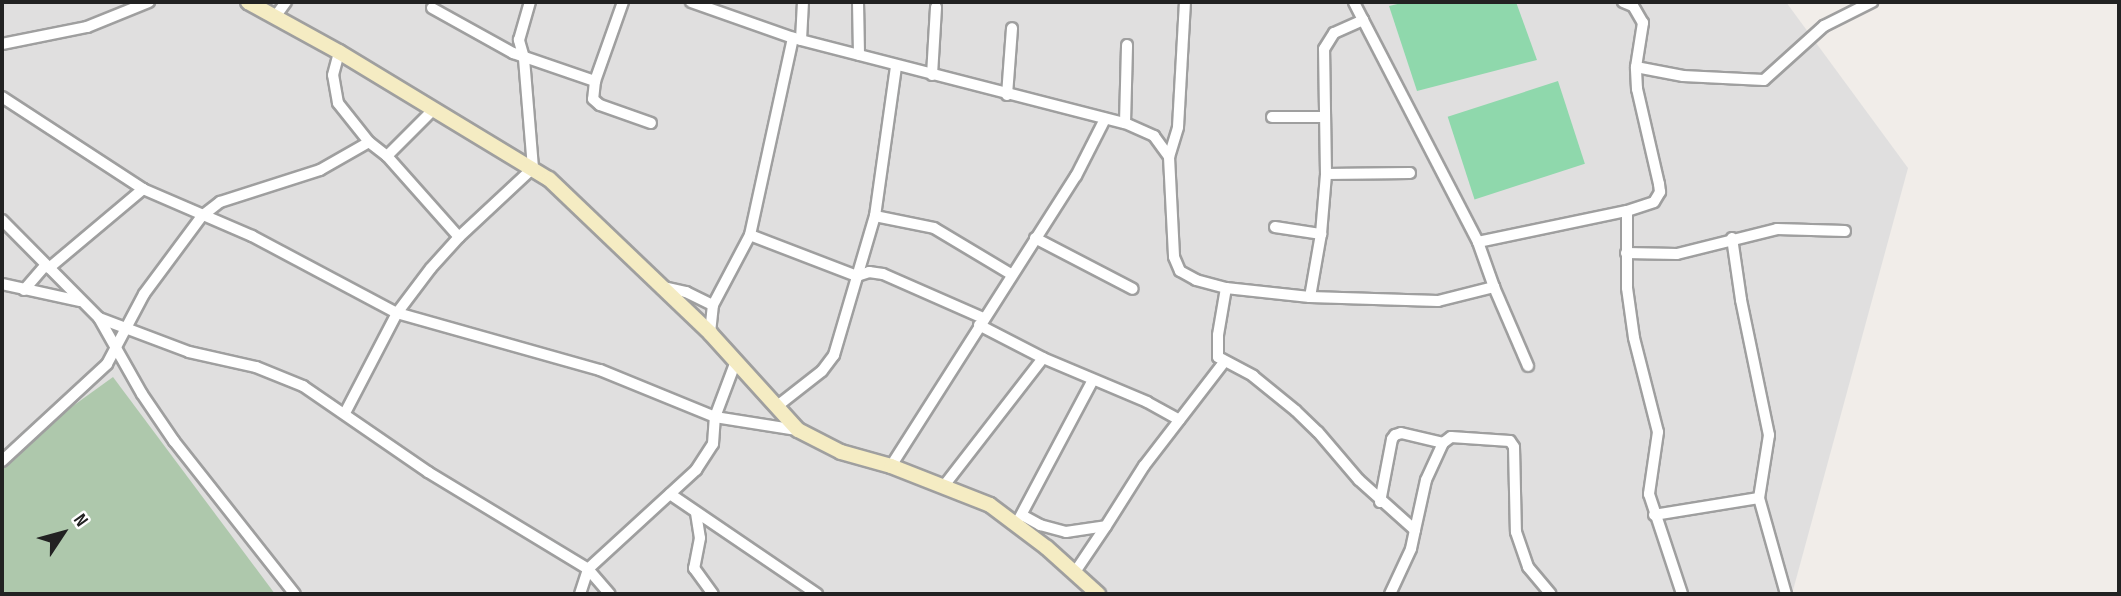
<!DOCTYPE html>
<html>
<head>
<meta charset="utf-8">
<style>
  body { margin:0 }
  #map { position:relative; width:2121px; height:596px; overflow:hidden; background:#f1ede9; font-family:"Sofia Sans Condensed",sans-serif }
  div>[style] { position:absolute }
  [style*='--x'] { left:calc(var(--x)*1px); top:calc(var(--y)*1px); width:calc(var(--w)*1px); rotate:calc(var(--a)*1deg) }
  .residential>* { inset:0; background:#e0dfdf }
  .cemetery>* { inset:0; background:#aec8ac }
  .pitch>* { inset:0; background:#8fd8ac; transform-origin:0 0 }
  .roads { filter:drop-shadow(2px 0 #9f9f9f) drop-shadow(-2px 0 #9f9f9f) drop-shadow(0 2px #9f9f9f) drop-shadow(0 -2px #9f9f9f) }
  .street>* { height:10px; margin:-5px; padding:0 5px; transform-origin:5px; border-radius:5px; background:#fff }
  .secondary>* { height:14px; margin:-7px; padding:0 7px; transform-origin:7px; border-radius:7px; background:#f5ecc3 }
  span { translate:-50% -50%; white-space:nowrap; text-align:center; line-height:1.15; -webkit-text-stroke:5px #fff; paint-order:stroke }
  .frame { position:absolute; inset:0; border:4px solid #222; pointer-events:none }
  .north { position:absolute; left:28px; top:498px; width:70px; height:70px; -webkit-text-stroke:5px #fff; paint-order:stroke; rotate:54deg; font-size:19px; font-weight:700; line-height:28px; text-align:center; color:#222 }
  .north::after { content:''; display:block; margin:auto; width:24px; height:32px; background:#222; clip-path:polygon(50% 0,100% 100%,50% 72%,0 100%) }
</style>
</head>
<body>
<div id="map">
  <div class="residential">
    <i style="clip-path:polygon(2px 2px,1786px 2px,1908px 168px,1792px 594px,2px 594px)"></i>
  </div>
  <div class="cemetery">
    <i style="clip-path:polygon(113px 377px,275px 594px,2px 594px,2px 464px,34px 434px)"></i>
  </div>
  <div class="pitch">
    <i style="clip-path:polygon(1406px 2px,1516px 2px,1537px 60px,1417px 91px,1389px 6px)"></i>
    <i style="left:1558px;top:81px;width:87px;height:116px;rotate:72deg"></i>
  </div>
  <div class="roads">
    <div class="street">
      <i style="--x:691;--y:2;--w:108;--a:19.4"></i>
      <i style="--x:793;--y:38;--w:343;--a:14.4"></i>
      <i style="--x:1125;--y:123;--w:32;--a:24"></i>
      <i style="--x:1154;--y:136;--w:26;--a:54"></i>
      <i style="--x:1169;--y:157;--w:100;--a:87.1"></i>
      <i style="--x:1174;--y:257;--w:15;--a:67"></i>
      <i style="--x:1180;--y:271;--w:18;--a:29"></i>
      <i style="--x:1196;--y:280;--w:31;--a:15"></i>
      <i style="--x:1226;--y:288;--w:84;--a:6.1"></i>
      <i style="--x:1310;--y:297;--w:128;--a:1.8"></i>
      <i style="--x:1438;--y:301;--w:58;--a:-14"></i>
      <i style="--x:1494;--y:287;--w:48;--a:-109.6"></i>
      <i style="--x:1478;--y:242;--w:152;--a:-11.8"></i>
      <i style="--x:1627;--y:211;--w:28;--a:-18"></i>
      <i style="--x:1654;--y:202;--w:12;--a:-59"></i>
      <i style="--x:1660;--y:192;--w:8;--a:-97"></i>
      <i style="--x:1659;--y:184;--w:98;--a:-103"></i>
      <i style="--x:1637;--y:89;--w:22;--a:-93"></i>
      <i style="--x:1636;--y:67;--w:45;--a:-81"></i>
      <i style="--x:1643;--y:23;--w:20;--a:-120"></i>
      <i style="--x:1633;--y:6;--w:11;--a:-158"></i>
      <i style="--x:858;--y:2;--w:53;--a:88.9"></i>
      <i style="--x:432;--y:8;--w:93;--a:29.1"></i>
      <i style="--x:513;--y:53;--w:87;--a:18.9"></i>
      <i style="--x:595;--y:81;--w:84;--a:-70.5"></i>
      <i style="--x:275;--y:17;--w:19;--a:-54"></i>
      <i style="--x:1363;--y:20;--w:250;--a:62.6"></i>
      <i style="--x:801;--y:40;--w:38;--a:-87"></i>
      <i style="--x:2;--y:44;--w:87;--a:-11.3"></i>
      <i style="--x:87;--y:27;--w:67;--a:-22"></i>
      <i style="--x:1636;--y:67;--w:48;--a:10.8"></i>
      <i style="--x:1683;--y:76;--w:81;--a:2.8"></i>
      <i style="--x:1764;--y:80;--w:81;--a:-42"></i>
      <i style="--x:1824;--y:26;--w:54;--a:-26.6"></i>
      <i style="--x:932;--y:75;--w:68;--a:-86.6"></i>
      <i style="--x:595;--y:81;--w:18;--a:96"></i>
      <i style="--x:593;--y:99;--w:9;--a:41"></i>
      <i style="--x:600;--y:105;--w:54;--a:19.4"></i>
      <i style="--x:1007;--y:95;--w:67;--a:-85.7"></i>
      <i style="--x:2;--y:97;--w:168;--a:33.1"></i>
      <i style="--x:143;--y:189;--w:119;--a:23.3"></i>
      <i style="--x:252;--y:236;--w:164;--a:28"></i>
      <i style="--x:397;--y:313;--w:211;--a:15.7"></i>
      <i style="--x:600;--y:370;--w:124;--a:22.2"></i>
      <i style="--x:715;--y:417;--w:60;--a:-69.4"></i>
      <i style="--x:1272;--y:117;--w:53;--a:0"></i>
      <i style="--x:1125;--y:123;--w:78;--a:-88.5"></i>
      <i style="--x:369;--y:142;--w:23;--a:38"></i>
      <i style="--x:387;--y:156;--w:108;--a:48.4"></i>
      <i style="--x:387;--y:156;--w:65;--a:-45"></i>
      <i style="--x:1169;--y:157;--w:31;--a:-73"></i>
      <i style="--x:1178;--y:127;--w:125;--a:-86.8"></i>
      <i style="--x:1326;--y:174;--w:84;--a:-0.7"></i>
      <i style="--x:1627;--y:211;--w:77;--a:90"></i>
      <i style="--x:1627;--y:288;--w:50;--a:82"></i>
      <i style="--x:1634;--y:338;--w:97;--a:75.7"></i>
      <i style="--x:1658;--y:432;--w:63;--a:98.3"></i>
      <i style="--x:1649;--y:494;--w:105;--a:71.7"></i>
      <i style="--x:875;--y:216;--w:60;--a:11.5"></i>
      <i style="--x:934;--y:228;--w:90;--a:30.9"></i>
      <i style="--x:2;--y:220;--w:138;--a:45.3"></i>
      <i style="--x:99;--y:318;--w:87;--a:60.5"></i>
      <i style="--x:142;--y:394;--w:57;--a:55.8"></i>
      <i style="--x:174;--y:441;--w:195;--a:51.7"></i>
      <i style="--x:1275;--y:227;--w:47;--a:8.7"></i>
      <i style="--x:750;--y:235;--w:115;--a:21"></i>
      <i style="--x:857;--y:276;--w:13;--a:-18"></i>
      <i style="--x:869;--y:272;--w:14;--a:8"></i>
      <i style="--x:883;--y:274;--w:109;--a:23.7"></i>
      <i style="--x:1035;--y:238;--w:110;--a:27.5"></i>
      <i style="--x:1732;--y:238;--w:63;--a:81.7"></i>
      <i style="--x:1741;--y:300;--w:138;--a:78.3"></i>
      <i style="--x:1769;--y:435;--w:64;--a:99"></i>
      <i style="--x:1626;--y:253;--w:51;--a:1.1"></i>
      <i style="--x:1677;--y:254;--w:103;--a:-14"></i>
      <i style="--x:1777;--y:229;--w:68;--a:1.7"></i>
      <i style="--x:49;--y:268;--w:123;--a:-40"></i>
      <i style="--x:2;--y:284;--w:80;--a:12.3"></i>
      <i style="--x:664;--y:287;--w:23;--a:13"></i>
      <i style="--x:686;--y:292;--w:30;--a:26"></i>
      <i style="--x:1494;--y:287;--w:86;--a:66.7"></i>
      <i style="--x:1226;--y:288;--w:48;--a:99.7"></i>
      <i style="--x:1218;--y:335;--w:22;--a:90"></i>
      <i style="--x:1218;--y:357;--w:40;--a:28"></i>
      <i style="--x:1253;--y:376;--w:55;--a:39.1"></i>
      <i style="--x:1296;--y:411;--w:30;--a:44"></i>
      <i style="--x:1318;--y:432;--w:63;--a:49.5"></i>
      <i style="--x:1359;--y:480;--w:75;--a:41.8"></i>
      <i style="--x:1415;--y:530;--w:19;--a:102"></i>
      <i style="--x:1411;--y:549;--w:50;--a:115"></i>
      <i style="--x:24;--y:290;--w:33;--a:-49"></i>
      <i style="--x:1310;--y:297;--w:64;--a:-80.1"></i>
      <i style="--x:1321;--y:234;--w:60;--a:-85.2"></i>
      <i style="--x:1326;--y:174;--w:125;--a:-90.9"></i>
      <i style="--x:1324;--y:49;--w:19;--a:-58"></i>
      <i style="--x:1334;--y:33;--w:32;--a:-24"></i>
      <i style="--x:1363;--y:20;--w:20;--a:-117"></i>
      <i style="--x:99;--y:318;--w:96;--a:20.7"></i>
      <i style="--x:189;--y:352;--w:69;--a:12.6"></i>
      <i style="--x:256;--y:367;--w:51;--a:22"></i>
      <i style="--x:303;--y:386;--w:152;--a:34.5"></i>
      <i style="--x:428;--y:472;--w:187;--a:31.2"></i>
      <i style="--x:588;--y:569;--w:147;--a:-42.5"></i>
      <i style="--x:696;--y:470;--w:31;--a:-57"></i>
      <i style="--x:713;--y:444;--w:27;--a:-86"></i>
      <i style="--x:715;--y:417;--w:83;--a:9"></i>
      <i style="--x:979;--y:325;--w:72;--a:27.3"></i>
      <i style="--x:1043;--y:358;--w:113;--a:22.9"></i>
      <i style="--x:1147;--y:402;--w:37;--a:29"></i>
      <i style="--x:710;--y:333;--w:28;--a:-84"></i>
      <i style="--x:713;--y:305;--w:79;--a:-62.1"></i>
      <i style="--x:750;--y:235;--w:202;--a:-77.7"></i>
      <i style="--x:776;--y:407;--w:58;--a:-38"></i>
      <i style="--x:822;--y:371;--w:20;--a:-53"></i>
      <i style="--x:834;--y:355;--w:145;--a:-73.6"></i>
      <i style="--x:875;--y:216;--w:150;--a:-82"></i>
      <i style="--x:345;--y:413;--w:113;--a:-62.5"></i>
      <i style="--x:397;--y:313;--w:56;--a:-52.9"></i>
      <i style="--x:431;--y:268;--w:42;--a:-47.9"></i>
      <i style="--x:459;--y:237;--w:101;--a:-43"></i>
      <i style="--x:533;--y:168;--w:110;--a:-94.7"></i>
      <i style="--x:524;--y:58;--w:19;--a:-106"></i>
      <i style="--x:519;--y:40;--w:40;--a:-74"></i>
      <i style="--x:2;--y:461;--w:143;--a:-42.7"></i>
      <i style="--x:107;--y:364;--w:79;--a:-62.1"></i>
      <i style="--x:144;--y:294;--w:97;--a:-53.4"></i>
      <i style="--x:202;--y:216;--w:23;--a:-38"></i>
      <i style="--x:220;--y:202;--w:105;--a:-17.7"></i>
      <i style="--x:320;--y:170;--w:56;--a:-29.7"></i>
      <i style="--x:369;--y:142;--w:50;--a:-128.5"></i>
      <i style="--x:338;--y:103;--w:28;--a:-100"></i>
      <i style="--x:333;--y:75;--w:24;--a:-75"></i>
      <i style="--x:891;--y:466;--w:344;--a:-57.5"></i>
      <i style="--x:1076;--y:176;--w:64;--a:-63"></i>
      <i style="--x:943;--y:487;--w:163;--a:-52.2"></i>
      <i style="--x:670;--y:494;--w:178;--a:34.2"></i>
      <i style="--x:1380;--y:502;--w:64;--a:-79.2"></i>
      <i style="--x:1392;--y:439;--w:5;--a:-53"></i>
      <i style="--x:1395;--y:435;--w:6;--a:-18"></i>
      <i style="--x:1401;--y:433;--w:43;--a:13.4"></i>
      <i style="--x:696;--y:513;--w:25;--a:81"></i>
      <i style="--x:700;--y:538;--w:31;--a:101"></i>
      <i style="--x:694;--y:568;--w:32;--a:54"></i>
      <i style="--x:1022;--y:515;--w:21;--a:29"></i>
      <i style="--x:1040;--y:525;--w:27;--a:15"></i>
      <i style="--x:1066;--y:532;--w:40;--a:-8.5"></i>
      <i style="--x:1106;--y:526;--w:71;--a:-57.7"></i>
      <i style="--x:1144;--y:466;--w:131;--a:-52.4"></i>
      <i style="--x:1654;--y:515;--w:106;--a:-9.2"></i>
      <i style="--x:1759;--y:498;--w:100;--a:74.3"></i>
      <i style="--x:1019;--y:519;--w:157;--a:-62"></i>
      <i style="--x:1415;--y:530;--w:51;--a:-77.6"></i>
      <i style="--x:1426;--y:480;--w:41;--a:-65.3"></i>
      <i style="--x:1443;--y:443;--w:10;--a:-37"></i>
      <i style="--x:1451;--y:437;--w:59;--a:3.9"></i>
      <i style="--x:1510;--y:441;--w:7;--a:56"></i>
      <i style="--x:1514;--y:447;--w:85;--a:88.7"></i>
      <i style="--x:1516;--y:532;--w:37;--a:71"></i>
      <i style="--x:1528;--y:567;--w:35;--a:50"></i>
      <i style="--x:588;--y:569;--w:33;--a:49"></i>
      <i style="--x:1075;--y:572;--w:55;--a:-56"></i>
      <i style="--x:580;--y:594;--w:26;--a:-72"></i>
    </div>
    <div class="secondary">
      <i style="--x:248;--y:2;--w:104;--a:28.8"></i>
      <i style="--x:339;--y:52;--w:245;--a:31.2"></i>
      <i style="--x:549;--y:179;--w:223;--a:43.7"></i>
      <i style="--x:710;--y:333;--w:131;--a:47.8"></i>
      <i style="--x:798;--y:430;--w:48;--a:27.1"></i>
      <i style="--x:841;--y:452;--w:52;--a:15.6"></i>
      <i style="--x:891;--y:466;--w:106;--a:21.5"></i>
      <i style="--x:990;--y:505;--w:71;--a:37"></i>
      <i style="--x:1047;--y:548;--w:69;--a:42"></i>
    </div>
  </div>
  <div class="frame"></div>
  <div class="north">N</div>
</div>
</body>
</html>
